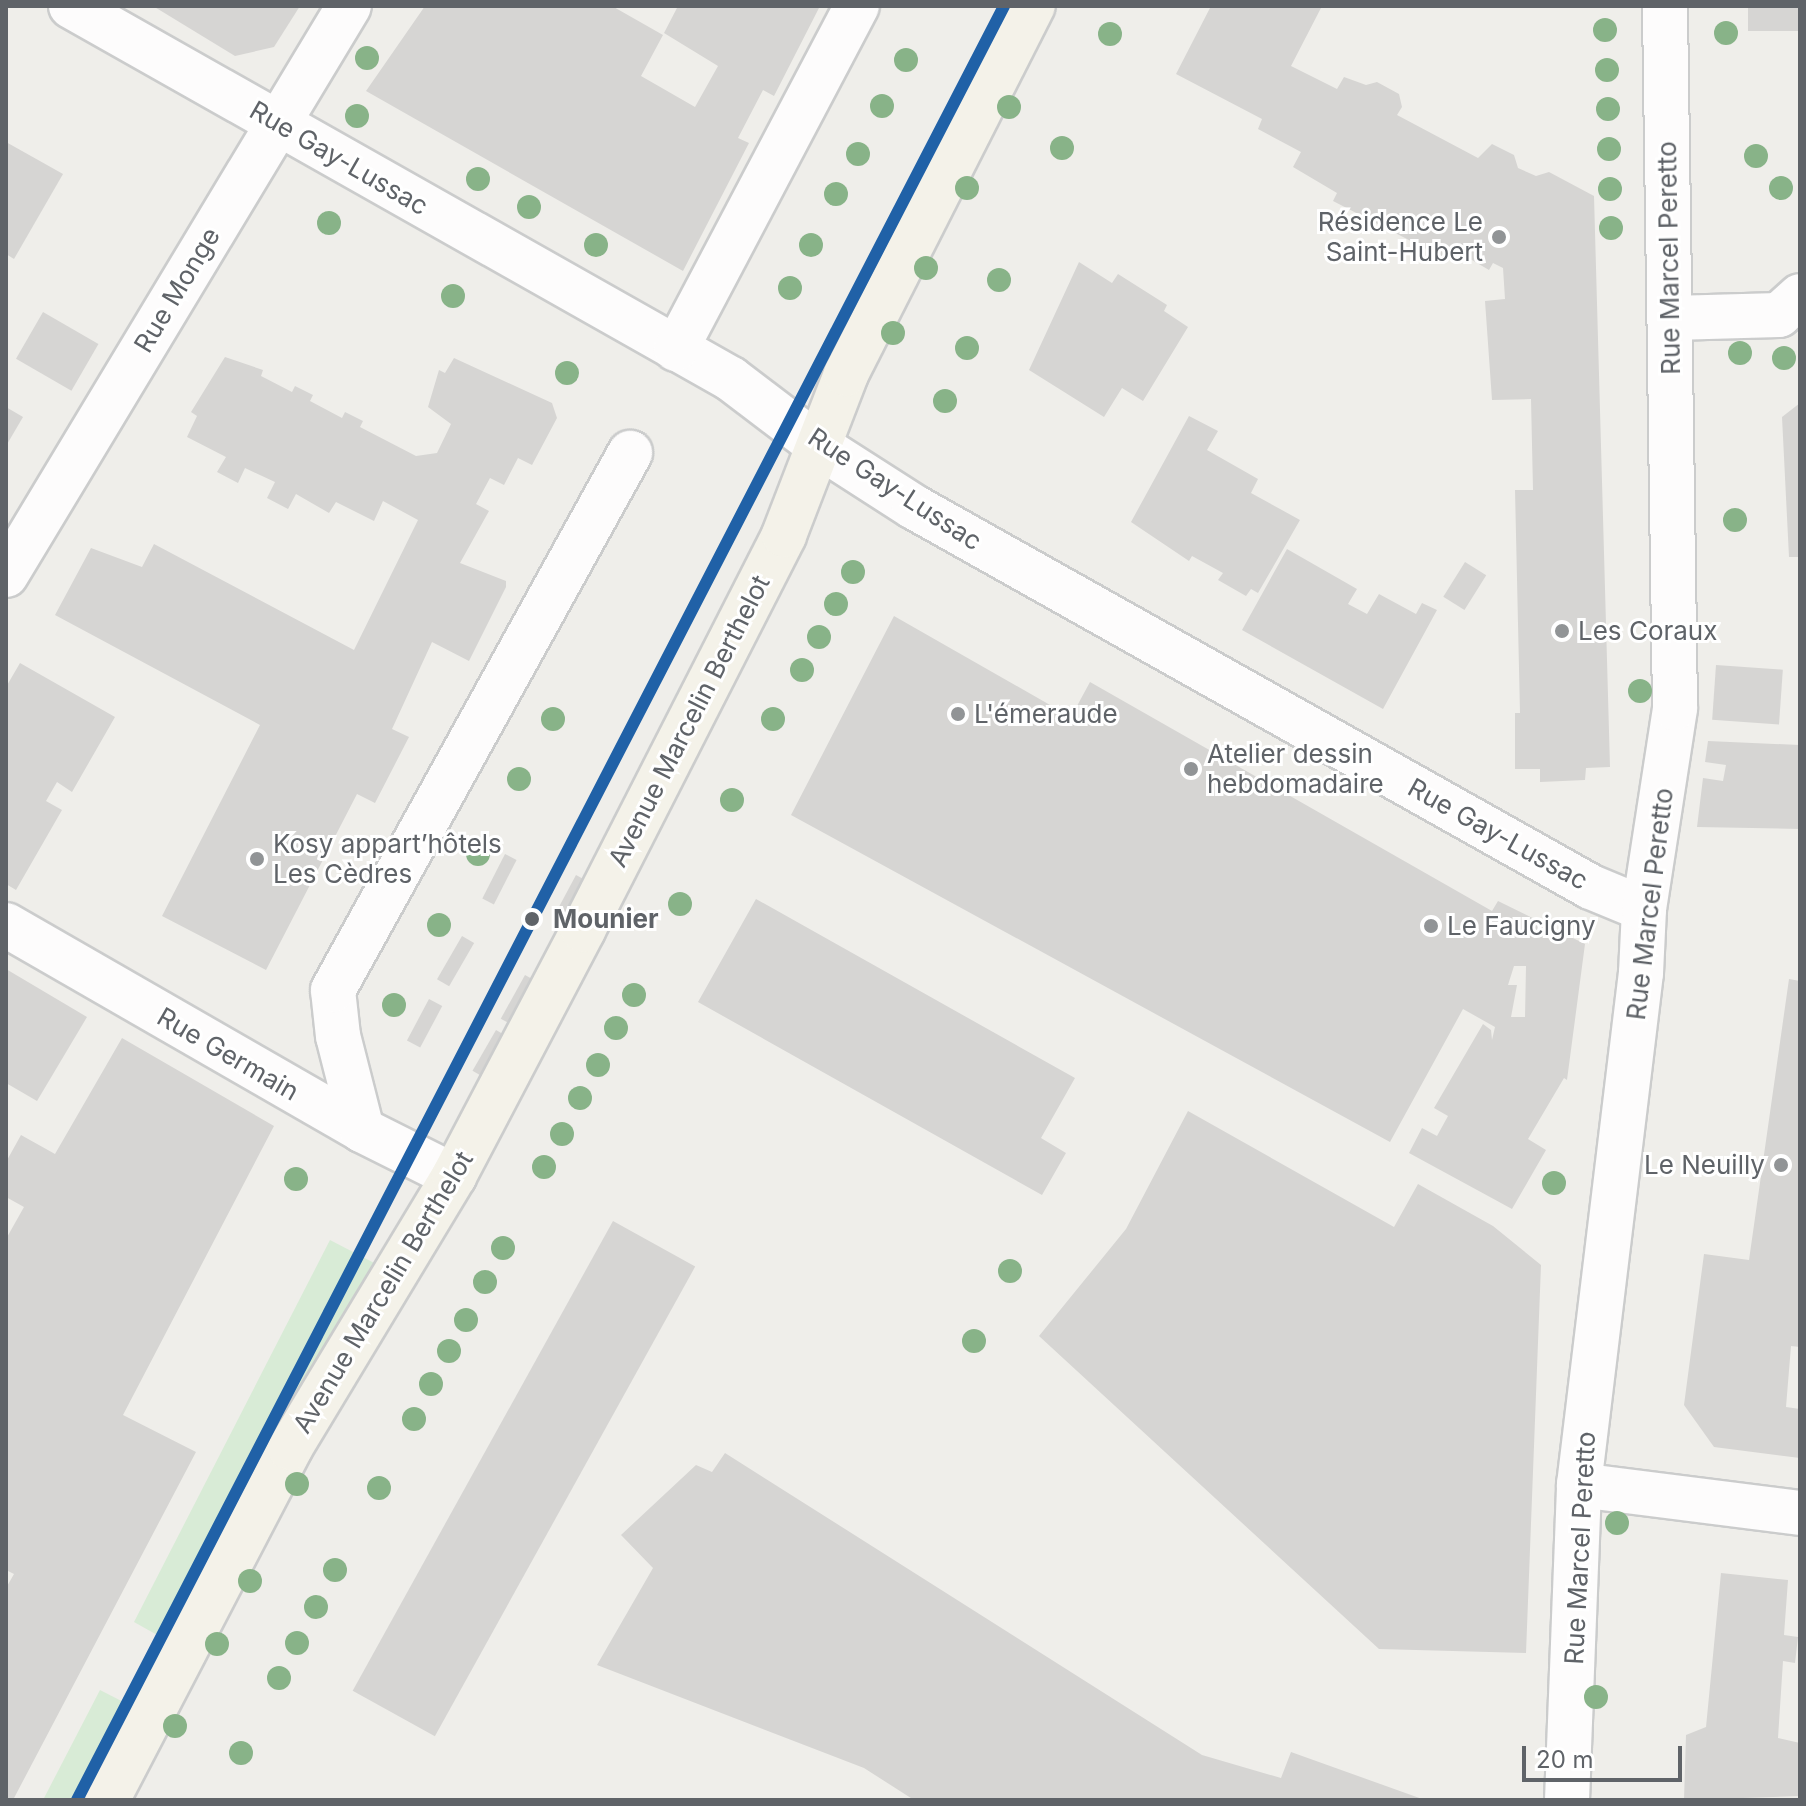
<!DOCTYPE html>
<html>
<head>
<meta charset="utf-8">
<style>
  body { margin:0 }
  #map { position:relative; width:1806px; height:1806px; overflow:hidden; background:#efeeea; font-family:Inter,sans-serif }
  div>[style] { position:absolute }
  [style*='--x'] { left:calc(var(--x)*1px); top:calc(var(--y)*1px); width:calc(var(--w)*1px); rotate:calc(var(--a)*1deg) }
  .green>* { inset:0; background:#d8ebd6 }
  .building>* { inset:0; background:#d6d5d3; transform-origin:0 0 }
  .roads { filter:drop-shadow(2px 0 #cbcccc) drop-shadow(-2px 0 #cbcccc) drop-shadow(0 2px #cbcccc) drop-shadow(0 -2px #cbcccc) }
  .minor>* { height:44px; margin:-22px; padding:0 22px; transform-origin:22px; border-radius:22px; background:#fdfcfc }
  .major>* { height:44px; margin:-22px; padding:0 22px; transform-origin:22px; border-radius:22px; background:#f4f2e9 }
  .tram-1>* { height:12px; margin:-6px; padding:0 6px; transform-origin:6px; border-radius:6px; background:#2061a7 }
  .trees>* { width:24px; height:24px; margin:-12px; border-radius:50%; background:#88b388 }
  .dots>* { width:22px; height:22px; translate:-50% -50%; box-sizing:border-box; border:4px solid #fff; border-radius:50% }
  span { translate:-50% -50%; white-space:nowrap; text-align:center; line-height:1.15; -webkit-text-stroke:6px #fff; paint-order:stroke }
  .street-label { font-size:26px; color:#5f6368 }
  .poi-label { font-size:26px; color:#5f6368 }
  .right { translate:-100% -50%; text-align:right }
  .left { translate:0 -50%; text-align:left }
  .stop-label { font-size:26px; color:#5f6368; font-weight:700 }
  .frame { position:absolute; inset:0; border:8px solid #5f6368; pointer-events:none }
  .scale { position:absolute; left:1522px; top:1746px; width:160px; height:36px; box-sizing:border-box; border:4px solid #5f6368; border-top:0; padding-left:10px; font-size:24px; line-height:28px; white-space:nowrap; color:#5f6368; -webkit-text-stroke:6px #fff; paint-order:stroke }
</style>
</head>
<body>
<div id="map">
  <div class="green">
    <i style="clip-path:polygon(330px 1240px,380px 1266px,175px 1645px,134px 1622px)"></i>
    <i style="clip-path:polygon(100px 1690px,139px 1710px,93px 1800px,43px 1800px)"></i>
  </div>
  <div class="building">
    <i style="clip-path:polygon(153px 6px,300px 6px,274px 47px,235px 56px)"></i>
    <i style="clip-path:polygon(425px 6px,612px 6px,663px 35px,641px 76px,695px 107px,718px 66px,664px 33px,678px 6px,820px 6px,774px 96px,763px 90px,738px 138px,749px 143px,683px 271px,366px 91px)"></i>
    <i style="clip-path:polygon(1211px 6px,1322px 6px,1291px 66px,1337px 89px,1344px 77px,1366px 85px,1377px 82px,1399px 94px,1402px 107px,1397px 115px,1478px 158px,1492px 144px,1514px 155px,1518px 168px,1536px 176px,1549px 172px,1594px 196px,1610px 767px,1586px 768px,1585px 780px,1540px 782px,1540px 769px,1515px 769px,1515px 713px,1520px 713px,1515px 490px,1533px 490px,1531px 399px,1492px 400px,1485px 301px,1505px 299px,1503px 268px,1493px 263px,1489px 270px,1448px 246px,1442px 257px,1333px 201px,1337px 193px,1293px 167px,1301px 152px,1258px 129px,1262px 119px,1176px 74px)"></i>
    <i style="left:1748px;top:6px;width:52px;height:25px"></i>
    <i style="clip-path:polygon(6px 142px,63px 174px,14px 259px,6px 254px)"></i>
    <i style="clip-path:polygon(1079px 262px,1112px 283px,1118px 274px,1167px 305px,1164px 311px,1188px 327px,1143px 401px,1122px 388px,1104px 417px,1029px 370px)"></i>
    <i style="left:43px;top:312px;width:64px;height:54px;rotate:30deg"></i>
    <i style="clip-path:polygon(225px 357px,263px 370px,261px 376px,292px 392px,295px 386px,313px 395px,310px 401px,342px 418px,345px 412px,363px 421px,360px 427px,416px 456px,437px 453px,451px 424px,428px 407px,439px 370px,445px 373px,454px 358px,552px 403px,557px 418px,532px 465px,518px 458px,504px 485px,490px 478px,476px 504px,489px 511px,460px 563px,506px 581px,506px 587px,469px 661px,432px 642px,392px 729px,409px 737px,375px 803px,357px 794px,266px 970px,162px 916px,260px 725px,55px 615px,91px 548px,142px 567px,154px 544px,354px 650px,418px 520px,383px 501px,374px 521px,336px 502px,329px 513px,296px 494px,288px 509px,267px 498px,275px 482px,245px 468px,238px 483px,217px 472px,226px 457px,187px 437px,197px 416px,191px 412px)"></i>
    <i style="clip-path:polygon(1800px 403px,1800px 557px,1789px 557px,1782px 417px)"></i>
    <i style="clip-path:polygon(6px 407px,23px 417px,6px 446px)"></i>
    <i style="clip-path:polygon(1189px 416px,1218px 431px,1207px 450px,1258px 479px,1251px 493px,1300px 520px,1258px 593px,1251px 589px,1246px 596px,1218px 580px,1223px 573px,1192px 556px,1189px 561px,1131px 522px)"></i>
    <i style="clip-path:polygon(1287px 549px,1357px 589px,1348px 604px,1367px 614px,1379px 594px,1416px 614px,1422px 603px,1437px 610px,1383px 709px,1242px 630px)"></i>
    <i style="left:1465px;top:562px;width:25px;height:41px;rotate:32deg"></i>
    <i style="clip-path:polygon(evenodd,894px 616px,1071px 717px,1090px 682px,1492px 911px,1498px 901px,1585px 944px,1567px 1080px,1564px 1078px,1528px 1139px,1546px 1150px,1512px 1209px,1409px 1153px,1422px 1128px,1437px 1136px,1448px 1116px,1434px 1108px,1483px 1024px,1491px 1030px,1492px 1040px,1495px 1027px,1463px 1009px,1390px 1142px,791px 815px,894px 616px,1514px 966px,1526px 966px,1525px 1017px,1511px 1017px,1517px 985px,1508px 985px,1514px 966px)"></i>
    <i style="clip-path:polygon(20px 663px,115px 717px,72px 792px,57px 782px,46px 801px,62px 810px,16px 890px,6px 884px,6px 687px)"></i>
    <i style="left:1716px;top:665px;width:67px;height:55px;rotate:4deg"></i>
    <i style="clip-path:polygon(1708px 741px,1800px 745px,1800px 829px,1697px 827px,1703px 778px,1723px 781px,1726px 765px,1705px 762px)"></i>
    <i style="left:505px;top:854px;width:13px;height:50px;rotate:27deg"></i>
    <i style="clip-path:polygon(576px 875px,589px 882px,565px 923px,553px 918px)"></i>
    <i style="clip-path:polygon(756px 899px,1075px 1078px,1041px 1138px,1066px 1153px,1042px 1195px,698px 1002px)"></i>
    <i style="left:462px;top:936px;width:14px;height:50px;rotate:30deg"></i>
    <i style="clip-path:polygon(6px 969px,87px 1017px,37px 1101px,6px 1083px)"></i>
    <i style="left:525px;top:975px;width:13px;height:50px;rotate:29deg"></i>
    <i style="clip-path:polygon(1789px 979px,1800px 981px,1800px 1347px,1791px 1346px,1786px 1407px,1800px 1409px,1800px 1458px,1714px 1447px,1684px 1405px,1704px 1254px,1749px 1260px)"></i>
    <i style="left:429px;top:999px;width:15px;height:47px;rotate:28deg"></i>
    <i style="left:496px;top:1030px;width:14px;height:47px;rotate:30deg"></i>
    <i style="clip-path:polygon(122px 1038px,274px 1126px,123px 1415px,196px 1452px,13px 1800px,6px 1800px,6px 1588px,14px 1574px,6px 1570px,6px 1239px,24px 1207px,6px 1197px,6px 1162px,21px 1135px,55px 1154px)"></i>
    <i style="clip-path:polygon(1188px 1111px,1394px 1227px,1418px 1184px,1493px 1226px,1541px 1265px,1526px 1653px,1379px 1649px,1039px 1336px,1126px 1229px)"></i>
    <i style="left:613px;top:1221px;width:94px;height:537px;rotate:29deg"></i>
    <i style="clip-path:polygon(725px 1453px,1202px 1755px,1281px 1778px,1291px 1752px,1425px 1800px,914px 1800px,864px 1768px,597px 1665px,653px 1568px,621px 1535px,696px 1465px,712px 1472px)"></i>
    <i style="clip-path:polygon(1721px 1573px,1788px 1580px,1784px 1635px,1798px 1637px,1795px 1663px,1783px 1661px,1778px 1738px,1800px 1743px,1800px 1796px,1684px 1800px,1686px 1735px,1706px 1727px)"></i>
  </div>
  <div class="roads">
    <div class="minor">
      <i style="--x:71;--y:6;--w:758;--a:29.47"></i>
      <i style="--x:731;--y:379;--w:114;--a:37.2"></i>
      <i style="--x:822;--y:448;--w:109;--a:32.7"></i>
      <i style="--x:914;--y:507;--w:776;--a:29.31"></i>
      <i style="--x:1591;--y:887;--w:57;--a:22.5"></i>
      <i style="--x:1672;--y:318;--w:107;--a:-1.6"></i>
      <i style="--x:1779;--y:315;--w:28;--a:-42"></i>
      <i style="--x:676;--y:349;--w:388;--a:-62.2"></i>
      <i style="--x:6;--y:575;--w:664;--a:-58.92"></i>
      <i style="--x:6;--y:925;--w:411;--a:29.9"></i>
      <i style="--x:362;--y:1130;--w:103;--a:26.6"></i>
      <i style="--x:362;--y:1130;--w:97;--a:-104.3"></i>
      <i style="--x:338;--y:1036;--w:46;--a:-96.2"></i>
      <i style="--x:333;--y:990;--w:614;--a:-61.05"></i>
      <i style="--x:1579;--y:1485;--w:223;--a:7.2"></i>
      <i style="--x:1567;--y:1800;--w:315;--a:-87.8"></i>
      <i style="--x:1579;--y:1485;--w:516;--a:-83.1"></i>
      <i style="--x:1641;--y:973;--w:64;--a:-87.3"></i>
      <i style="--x:1644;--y:909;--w:203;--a:-81.2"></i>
      <i style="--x:1675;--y:708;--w:702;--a:-90.82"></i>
    </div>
    <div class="major">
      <i style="--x:107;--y:1800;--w:397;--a:-62.5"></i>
      <i style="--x:290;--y:1448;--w:318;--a:-58.9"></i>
      <i style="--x:454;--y:1176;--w:278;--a:-62.3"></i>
      <i style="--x:583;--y:930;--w:443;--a:-63"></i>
      <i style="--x:784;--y:535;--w:173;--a:-68.9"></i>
      <i style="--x:846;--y:374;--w:413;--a:-63.1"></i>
    </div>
  </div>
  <div class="tram-1">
    <i style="--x:77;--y:1800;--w:2019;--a:-62.67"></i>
  </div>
  <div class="trees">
    <i style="left:1605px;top:30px"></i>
    <i style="left:1726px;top:33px"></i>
    <i style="left:1110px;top:34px"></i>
    <i style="left:367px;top:58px"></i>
    <i style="left:906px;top:60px"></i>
    <i style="left:1607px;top:70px"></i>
    <i style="left:882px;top:106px"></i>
    <i style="left:1009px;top:107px"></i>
    <i style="left:1608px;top:109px"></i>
    <i style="left:357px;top:116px"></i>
    <i style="left:1062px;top:148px"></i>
    <i style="left:1609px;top:149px"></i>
    <i style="left:858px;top:154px"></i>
    <i style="left:1756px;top:156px"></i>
    <i style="left:478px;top:179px"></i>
    <i style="left:967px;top:188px"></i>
    <i style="left:1781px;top:188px"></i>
    <i style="left:1610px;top:189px"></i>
    <i style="left:836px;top:194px"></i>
    <i style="left:529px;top:207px"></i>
    <i style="left:329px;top:223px"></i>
    <i style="left:1611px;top:228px"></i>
    <i style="left:596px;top:245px"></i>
    <i style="left:811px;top:245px"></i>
    <i style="left:926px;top:268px"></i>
    <i style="left:999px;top:280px"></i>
    <i style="left:790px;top:288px"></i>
    <i style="left:453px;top:296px"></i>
    <i style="left:893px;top:333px"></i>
    <i style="left:967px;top:348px"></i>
    <i style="left:1740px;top:353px"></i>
    <i style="left:1784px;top:358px"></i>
    <i style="left:567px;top:373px"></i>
    <i style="left:945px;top:401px"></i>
    <i style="left:1735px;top:520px"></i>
    <i style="left:853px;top:572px"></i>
    <i style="left:836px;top:604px"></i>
    <i style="left:819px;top:637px"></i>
    <i style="left:802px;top:670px"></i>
    <i style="left:1640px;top:691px"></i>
    <i style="left:553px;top:719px"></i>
    <i style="left:773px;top:719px"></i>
    <i style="left:519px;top:779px"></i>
    <i style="left:732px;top:800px"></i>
    <i style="left:478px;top:854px"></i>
    <i style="left:680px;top:904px"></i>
    <i style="left:439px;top:925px"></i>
    <i style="left:634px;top:995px"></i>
    <i style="left:394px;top:1005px"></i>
    <i style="left:616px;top:1028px"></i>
    <i style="left:598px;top:1065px"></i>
    <i style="left:580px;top:1098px"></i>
    <i style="left:562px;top:1134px"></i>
    <i style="left:544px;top:1167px"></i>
    <i style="left:296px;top:1179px"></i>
    <i style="left:1554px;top:1183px"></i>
    <i style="left:503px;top:1248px"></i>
    <i style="left:1010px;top:1271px"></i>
    <i style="left:485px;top:1282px"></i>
    <i style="left:466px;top:1320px"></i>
    <i style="left:974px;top:1341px"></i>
    <i style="left:449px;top:1351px"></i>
    <i style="left:431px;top:1384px"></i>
    <i style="left:414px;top:1419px"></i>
    <i style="left:297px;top:1484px"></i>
    <i style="left:379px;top:1488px"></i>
    <i style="left:1617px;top:1523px"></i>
    <i style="left:335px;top:1570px"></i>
    <i style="left:250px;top:1581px"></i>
    <i style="left:316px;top:1607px"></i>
    <i style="left:297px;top:1643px"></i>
    <i style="left:217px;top:1644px"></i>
    <i style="left:279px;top:1678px"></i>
    <i style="left:1596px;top:1697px"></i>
    <i style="left:175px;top:1726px"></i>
    <i style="left:241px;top:1753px"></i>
  </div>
  <div class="dots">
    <i style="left:1499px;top:237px;background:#919496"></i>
    <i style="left:1562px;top:631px;background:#919496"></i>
    <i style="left:958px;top:714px;background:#919496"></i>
    <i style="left:1191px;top:769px;background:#919496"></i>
    <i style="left:257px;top:859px;background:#919496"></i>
    <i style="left:532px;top:919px;background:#5f6368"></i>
    <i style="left:1431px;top:926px;background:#919496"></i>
    <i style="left:1781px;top:1165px;background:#919496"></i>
  </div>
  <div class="street-label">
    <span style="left:339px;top:158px;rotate:30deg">Rue Gay-Lussac</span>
    <span style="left:1669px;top:258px;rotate:-91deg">Rue Marcel Peretto</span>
    <span style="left:177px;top:290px;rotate:-59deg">Rue Monge</span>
    <span style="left:895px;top:489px;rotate:33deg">Rue Gay-Lussac</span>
    <span style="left:689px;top:721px;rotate:-63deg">Avenue Marcelin Berthelot</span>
    <span style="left:1498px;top:834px;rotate:29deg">Rue Gay-Lussac</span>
    <span style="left:1650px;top:904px;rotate:-83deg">Rue Marcel Peretto</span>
    <span style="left:228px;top:1054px;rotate:30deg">Rue Germain</span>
    <span style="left:383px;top:1292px;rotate:-59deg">Avenue Marcelin Berthelot</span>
    <span style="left:1580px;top:1548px;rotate:-87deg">Rue Marcel Peretto</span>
  </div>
  <div class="poi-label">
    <span class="right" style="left:1483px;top:237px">Résidence Le<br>Saint-Hubert</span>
    <span class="left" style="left:1578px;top:631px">Les Coraux</span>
    <span class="left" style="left:974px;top:714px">L'émeraude</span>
    <span class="left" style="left:1207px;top:769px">Atelier dessin<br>hebdomadaire</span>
    <span class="left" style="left:273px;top:859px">Kosy appart’hôtels<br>Les Cèdres</span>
    <span class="left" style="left:1447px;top:926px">Le Faucigny</span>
    <span class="right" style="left:1765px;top:1165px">Le Neuilly</span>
  </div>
  <div class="stop-label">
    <span class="left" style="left:553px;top:919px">Mounier</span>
  </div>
  <div class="frame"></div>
  <div class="scale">20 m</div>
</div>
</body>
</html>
